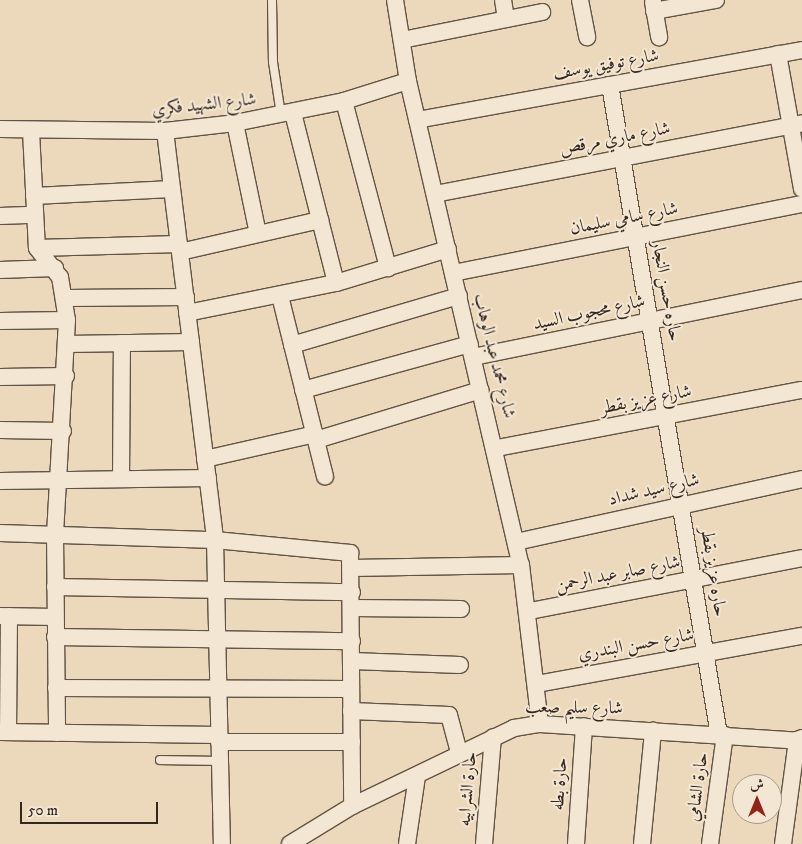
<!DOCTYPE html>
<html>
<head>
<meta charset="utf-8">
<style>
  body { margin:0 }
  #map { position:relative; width:802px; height:844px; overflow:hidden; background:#ecd9bb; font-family:"IM FELL DW Pica",Amiri,serif }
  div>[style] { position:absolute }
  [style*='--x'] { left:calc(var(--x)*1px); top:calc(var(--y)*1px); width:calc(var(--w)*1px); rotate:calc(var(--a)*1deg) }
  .roads { filter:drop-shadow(1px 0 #625445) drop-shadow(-1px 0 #625445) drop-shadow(0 1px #625445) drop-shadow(0 -1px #625445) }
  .service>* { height:8px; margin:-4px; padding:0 4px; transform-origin:4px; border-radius:4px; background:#f3e6d3 }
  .minor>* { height:16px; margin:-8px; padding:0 8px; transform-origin:8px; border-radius:8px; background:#f3e6d3 }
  span { translate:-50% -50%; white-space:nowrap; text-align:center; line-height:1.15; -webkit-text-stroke:4px #f3e6d3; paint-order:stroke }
  .street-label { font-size:18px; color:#34271e }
  .north { position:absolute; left:732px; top:774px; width:50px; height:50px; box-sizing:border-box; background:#f3e6d3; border:1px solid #a79a8b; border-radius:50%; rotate:0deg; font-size:14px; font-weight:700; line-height:20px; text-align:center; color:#34271e }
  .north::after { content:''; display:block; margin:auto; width:18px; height:22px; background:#8f2418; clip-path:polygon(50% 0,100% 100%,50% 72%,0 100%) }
  .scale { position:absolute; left:20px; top:802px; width:138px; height:22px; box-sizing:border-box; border:2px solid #34271e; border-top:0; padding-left:6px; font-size:15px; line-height:18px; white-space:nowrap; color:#34271e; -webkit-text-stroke:4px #f3e6d3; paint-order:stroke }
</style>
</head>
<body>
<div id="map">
  <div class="roads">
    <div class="service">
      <i style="--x:272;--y:0;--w:62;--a:89.1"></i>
      <i style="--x:273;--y:62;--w:54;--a:81.4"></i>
      <i style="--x:160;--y:760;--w:59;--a:1"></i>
    </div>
    <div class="minor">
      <i style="--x:395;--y:0;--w:82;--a:80.9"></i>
      <i style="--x:408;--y:81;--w:497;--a:76.9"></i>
      <i style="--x:521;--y:565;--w:160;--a:83.2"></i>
      <i style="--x:503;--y:0;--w:19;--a:81"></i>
      <i style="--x:580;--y:0;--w:38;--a:79"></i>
      <i style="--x:653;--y:2;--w:36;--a:80"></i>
      <i style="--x:654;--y:11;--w:63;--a:-10.1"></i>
      <i style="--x:402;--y:40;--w:143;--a:-11.3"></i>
      <i style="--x:778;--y:54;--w:137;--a:79.9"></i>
      <i style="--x:610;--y:85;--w:659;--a:80.48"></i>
      <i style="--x:344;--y:101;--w:173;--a:75.2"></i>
      <i style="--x:293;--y:113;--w:175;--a:75.8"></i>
      <i style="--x:417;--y:120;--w:391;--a:-10.3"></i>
      <i style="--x:235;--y:123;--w:113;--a:78.3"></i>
      <i style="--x:0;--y:129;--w:165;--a:0.7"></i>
      <i style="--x:165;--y:131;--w:70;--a:-6.5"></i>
      <i style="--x:235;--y:123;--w:111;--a:-11.4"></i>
      <i style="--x:344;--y:101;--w:67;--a:-17.4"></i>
      <i style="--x:31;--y:131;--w:117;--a:87.1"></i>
      <i style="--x:37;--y:248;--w:37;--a:52"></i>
      <i style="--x:60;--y:277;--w:44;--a:80.8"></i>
      <i style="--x:67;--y:320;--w:214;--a:93.2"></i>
      <i style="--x:55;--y:534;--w:199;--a:89.4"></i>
      <i style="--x:165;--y:131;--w:412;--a:83"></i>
      <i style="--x:215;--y:540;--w:304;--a:88.7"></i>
      <i style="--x:435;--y:194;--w:374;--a:-10.9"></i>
      <i style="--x:34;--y:196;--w:138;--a:-2.9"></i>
      <i style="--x:0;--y:216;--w:34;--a:-2"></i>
      <i style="--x:37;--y:248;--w:142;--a:-1.6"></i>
      <i style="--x:180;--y:252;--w:144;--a:-12.9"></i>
      <i style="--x:0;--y:270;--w:55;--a:-2.1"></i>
      <i style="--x:453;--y:273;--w:356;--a:-11.2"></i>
      <i style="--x:280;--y:296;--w:186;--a:76"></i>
      <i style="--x:65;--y:298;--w:121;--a:-0.5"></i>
      <i style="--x:187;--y:313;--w:152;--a:-11.4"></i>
      <i style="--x:336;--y:283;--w:117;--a:-16.9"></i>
      <i style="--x:0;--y:321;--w:67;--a:-0.9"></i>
      <i style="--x:67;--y:344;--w:124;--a:-0.9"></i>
      <i style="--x:292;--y:345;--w:174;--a:-16.4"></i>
      <i style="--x:473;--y:357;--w:336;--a:-11.5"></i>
      <i style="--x:0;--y:377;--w:66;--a:-0.9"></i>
      <i style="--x:303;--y:390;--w:173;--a:-15.4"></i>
      <i style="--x:0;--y:430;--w:63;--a:0.9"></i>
      <i style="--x:316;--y:440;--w:172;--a:-16.9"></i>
      <i style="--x:497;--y:448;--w:310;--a:-10.8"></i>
      <i style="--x:205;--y:459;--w:113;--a:-12.8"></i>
      <i style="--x:121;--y:479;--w:136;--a:-89.6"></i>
      <i style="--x:0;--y:481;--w:208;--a:-0.8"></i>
      <i style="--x:0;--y:533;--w:215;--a:1.9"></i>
      <i style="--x:215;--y:540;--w:136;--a:5.5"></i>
      <i style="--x:350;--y:553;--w:253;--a:89.5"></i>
      <i style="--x:516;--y:542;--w:293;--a:-12.4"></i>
      <i style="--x:352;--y:568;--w:169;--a:-1"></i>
      <i style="--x:55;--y:587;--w:297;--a:1"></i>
      <i style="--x:352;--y:608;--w:109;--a:0.5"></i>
      <i style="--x:530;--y:611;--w:277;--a:-11"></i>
      <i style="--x:0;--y:616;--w:55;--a:1"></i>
      <i style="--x:55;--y:637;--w:297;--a:0.8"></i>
      <i style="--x:352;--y:661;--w:108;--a:2.1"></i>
      <i style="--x:537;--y:684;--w:269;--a:-10.3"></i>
      <i style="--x:56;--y:688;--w:295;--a:0.2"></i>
      <i style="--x:351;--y:711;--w:98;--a:2.3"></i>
      <i style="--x:449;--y:715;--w:38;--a:75"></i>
      <i style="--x:0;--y:732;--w:219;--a:0.8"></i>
      <i style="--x:8;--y:732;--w:116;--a:-89.5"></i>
      <i style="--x:219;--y:742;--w:133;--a:0"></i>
      <i style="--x:290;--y:844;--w:73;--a:-31.5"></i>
      <i style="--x:352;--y:806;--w:180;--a:-25.7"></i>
      <i style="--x:514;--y:728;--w:26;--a:-9"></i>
      <i style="--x:540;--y:724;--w:263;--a:3.7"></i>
      <i style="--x:407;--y:844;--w:69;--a:-81.6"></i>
      <i style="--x:484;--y:844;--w:107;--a:-85.2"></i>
      <i style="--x:576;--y:844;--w:118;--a:-86.1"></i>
      <i style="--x:642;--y:844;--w:114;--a:-84.4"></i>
      <i style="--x:710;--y:844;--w:110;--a:-82.2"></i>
      <i style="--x:783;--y:844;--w:105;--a:-82.3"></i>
      <i style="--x:797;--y:740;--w:5;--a:-22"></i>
    </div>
  </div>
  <div class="street-label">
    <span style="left:606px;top:65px;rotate:-10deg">شارع توفيق يوسف</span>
    <span style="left:204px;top:105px;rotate:-6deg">شارع الشهيد فكري</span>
    <span style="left:615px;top:139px;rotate:-11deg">شارع ماري مرقص</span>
    <span style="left:624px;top:219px;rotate:-11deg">شارع سامي سليمان</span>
    <span style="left:666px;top:291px;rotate:80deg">حاره حسن النجار</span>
    <span style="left:589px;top:313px;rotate:-12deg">شارع محجوب السيد</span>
    <span style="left:494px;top:356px;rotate:76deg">شارع محمد عبد الوهاب</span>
    <span style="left:646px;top:400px;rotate:-11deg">شارع عزيز بقطر</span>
    <span style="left:654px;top:490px;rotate:-13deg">شارع سيد شداد</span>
    <span style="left:713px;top:572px;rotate:81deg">حاره عزيز بقطر</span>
    <span style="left:618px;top:574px;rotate:-11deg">شارع صابر عبد الرحمن</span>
    <span style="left:636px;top:645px;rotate:-10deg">شارع حسن البندري</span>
    <span style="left:574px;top:708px;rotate:1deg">شارع سليم صعب</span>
    <span style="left:560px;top:784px;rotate:-86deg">حارة بطه</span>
    <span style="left:698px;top:787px;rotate:-82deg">حارة الشامي</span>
    <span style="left:468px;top:789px;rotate:-85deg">حارة الشرابيه</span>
  </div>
  <div class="north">ش</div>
  <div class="scale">50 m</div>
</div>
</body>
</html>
